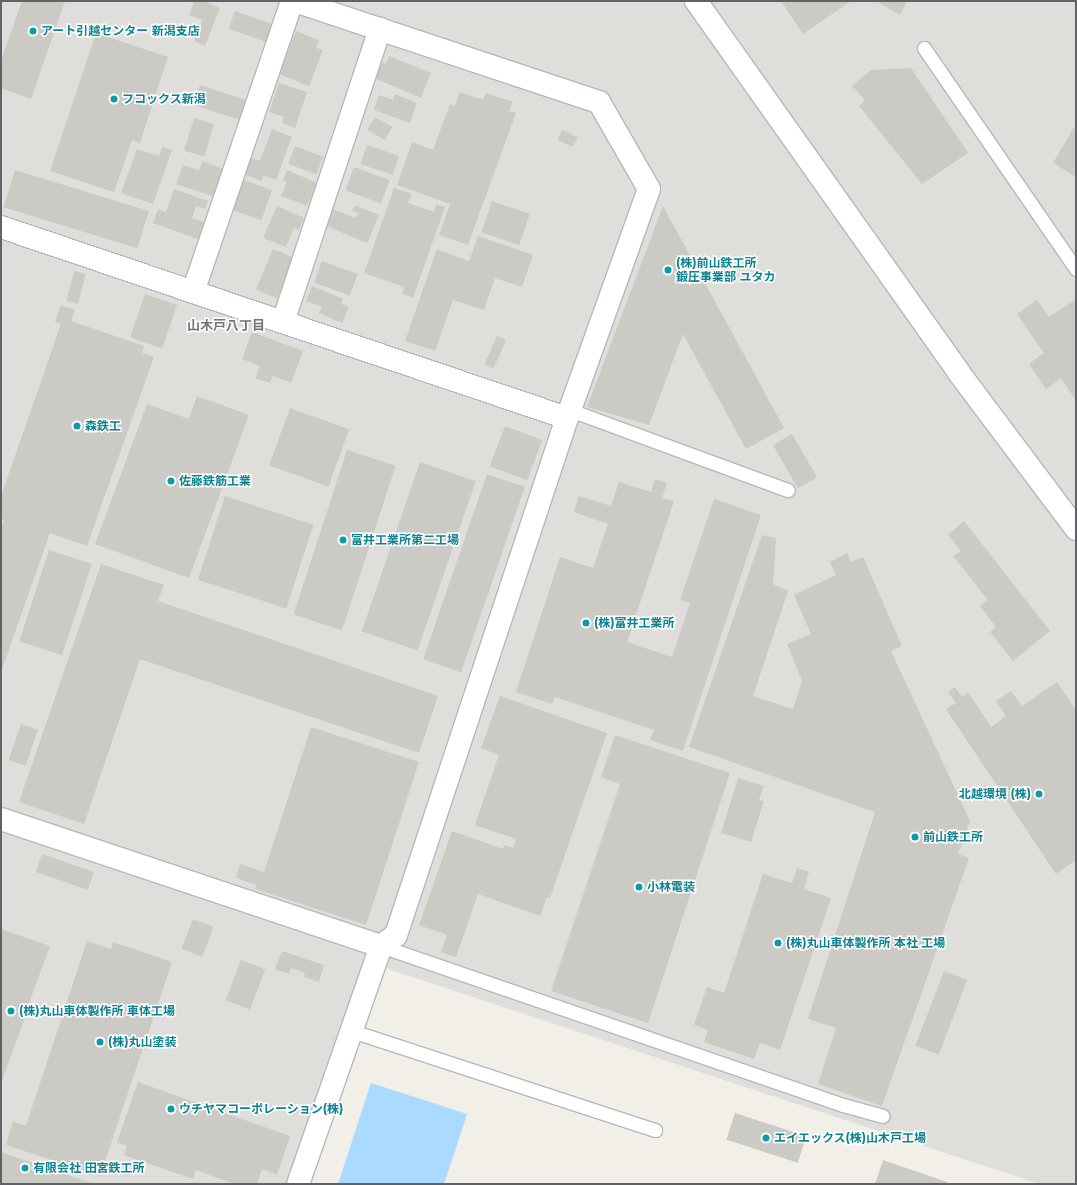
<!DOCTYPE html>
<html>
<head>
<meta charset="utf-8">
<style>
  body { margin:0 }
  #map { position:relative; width:1077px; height:1185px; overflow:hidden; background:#f1efe8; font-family:Montserrat,"Noto Sans JP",sans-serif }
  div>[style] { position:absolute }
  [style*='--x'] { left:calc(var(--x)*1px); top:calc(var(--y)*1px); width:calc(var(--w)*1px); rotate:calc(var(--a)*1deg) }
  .industrial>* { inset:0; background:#e0deda }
  .water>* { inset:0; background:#aadaff }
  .building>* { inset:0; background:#cccac5; transform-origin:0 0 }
  .roads { filter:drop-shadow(1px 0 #b5b8bc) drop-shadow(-1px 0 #b5b8bc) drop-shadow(0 1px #b5b8bc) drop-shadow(0 -1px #b5b8bc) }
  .lane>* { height:13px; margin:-6.5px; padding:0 6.5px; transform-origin:6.5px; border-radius:6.5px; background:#fff }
  .street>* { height:22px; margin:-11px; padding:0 11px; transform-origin:11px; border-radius:11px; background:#fff }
  .dots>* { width:11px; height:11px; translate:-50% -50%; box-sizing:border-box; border:2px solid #fff; border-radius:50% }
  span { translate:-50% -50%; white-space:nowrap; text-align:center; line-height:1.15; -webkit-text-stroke:3px #fff; paint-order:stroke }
  .culture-label { font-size:12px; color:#0d838f; font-weight:700 }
  .left { translate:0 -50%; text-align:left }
  .right { translate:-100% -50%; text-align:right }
  .neighbourhood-label { font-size:13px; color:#70757a; font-weight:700 }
  .frame { position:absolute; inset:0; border:2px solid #5f6368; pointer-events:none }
</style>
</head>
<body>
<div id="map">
  <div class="industrial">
    <i style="clip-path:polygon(1px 1px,1076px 1px,1076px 1184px,1039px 1184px,367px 962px,291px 1184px,1px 1184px)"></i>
  </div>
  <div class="water">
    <i style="clip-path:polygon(371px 1083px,467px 1114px,444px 1184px,338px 1184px)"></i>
  </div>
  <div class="building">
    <i style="clip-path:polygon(22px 1px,65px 1px,31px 99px,1px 88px,1px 61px)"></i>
    <i style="clip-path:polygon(194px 1px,203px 1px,220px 8px,205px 46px,194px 41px,202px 20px,189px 15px)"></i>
    <i style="clip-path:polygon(781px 1px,851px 1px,803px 34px)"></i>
    <i style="clip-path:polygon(876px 1px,907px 1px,900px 15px)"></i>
    <i style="left:235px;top:11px;width:40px;height:19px;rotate:19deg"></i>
    <i style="clip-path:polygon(296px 31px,319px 40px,316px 48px,323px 50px,309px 86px,279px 74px)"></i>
    <i style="clip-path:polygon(96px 33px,168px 57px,140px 143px,132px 140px,114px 192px,50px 171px)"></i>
    <i style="clip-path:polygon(389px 56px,431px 73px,421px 98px,372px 77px,379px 61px,386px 64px)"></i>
    <i style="clip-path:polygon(911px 68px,968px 153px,922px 184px,859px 106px,865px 100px,852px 86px,871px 70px)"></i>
    <i style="clip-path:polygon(279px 83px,307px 92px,295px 128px,282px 123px,284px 117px,269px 112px)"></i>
    <i style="left:200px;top:85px;width:48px;height:21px;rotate:18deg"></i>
    <i style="clip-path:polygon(460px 92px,483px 100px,486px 93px,513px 102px,509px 111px,516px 113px,468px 245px,439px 235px,450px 204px,397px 185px,412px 142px,433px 150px,450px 104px,455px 106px)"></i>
    <i style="clip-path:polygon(395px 94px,417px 103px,410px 123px,374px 110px,379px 95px,393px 100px)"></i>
    <i style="left:375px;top:117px;width:20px;height:15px;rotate:30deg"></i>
    <i style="left:194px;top:118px;width:21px;height:34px;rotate:17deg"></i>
    <i style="clip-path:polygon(1076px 124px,1076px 177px,1053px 163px)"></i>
    <i style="clip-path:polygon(272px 129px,292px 137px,276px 180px,263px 175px,262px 181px,244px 174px,250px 157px,260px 161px)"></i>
    <i style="left:562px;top:130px;width:17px;height:11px;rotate:24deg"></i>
    <i style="left:367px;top:145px;width:34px;height:20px;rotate:19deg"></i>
    <i style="left:295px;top:146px;width:30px;height:19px;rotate:21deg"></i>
    <i style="clip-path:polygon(162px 147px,172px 150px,153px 204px,121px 193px,137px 149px,159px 156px)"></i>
    <i style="clip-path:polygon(202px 161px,224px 169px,215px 197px,176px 184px,183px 165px,199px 170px)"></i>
    <i style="left:354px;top:167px;width:38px;height:25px;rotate:20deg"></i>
    <i style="left:15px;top:170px;width:140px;height:39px;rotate:17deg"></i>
    <i style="clip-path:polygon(287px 170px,317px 183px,307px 206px,281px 196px,287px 182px,283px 180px)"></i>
    <i style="left:244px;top:180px;width:30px;height:32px;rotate:20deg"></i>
    <i style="clip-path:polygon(394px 188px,412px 194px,408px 203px,434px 212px,436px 204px,445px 207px,413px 298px,402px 294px,404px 287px,364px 273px)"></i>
    <i style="clip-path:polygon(174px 189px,208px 201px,205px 209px,196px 206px,192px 218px,204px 222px,198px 239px,153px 223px,158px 209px,166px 212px)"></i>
    <i style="left:492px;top:201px;width:40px;height:33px;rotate:19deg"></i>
    <i style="clip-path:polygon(355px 205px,379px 215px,367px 243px,326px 226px,333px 209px,356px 218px,358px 213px,352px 211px)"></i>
    <i style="clip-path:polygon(277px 206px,304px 218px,299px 230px,294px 228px,286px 247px,263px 238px)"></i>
    <i style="clip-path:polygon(663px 206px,784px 428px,746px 449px,683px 334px,649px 425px,587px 407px)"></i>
    <i style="clip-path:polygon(478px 236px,533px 255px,522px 287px,495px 278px,484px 310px,453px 300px,435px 351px,405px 341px,437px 249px,469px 261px)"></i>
    <i style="left:273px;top:249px;width:23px;height:44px;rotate:23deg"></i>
    <i style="left:322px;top:261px;width:38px;height:23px;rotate:20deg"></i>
    <i style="left:74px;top:271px;width:12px;height:31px;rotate:14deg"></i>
    <i style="clip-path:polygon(312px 286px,343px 299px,341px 304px,349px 307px,342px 323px,319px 313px,322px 307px,306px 301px)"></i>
    <i style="left:145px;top:294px;width:34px;height:46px;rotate:19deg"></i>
    <i style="clip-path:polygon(1076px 299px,1076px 401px,1061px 378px,1046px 389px,1029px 364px,1044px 353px,1017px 314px,1037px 300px,1049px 317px)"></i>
    <i style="clip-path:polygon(61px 305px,75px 310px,71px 321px,144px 346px,142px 353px,154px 357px,87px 546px,50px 533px,1px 672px,1px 530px,4px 520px,1px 519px,1px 496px,61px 324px,55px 322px)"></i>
    <i style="clip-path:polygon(252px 332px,303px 351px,291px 383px,273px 376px,270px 383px,255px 378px,260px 366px,242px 359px)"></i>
    <i style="left:497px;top:336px;width:10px;height:31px;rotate:24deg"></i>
    <i style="clip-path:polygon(197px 396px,249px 415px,189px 578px,95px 544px,147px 404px,189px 419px)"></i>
    <i style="left:290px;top:408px;width:63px;height:61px;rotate:20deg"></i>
    <i style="left:505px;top:426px;width:40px;height:43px;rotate:21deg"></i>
    <i style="left:792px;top:434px;width:50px;height:22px;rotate:60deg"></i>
    <i style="left:347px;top:450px;width:51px;height:173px;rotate:18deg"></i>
    <i style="left:420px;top:462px;width:59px;height:179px;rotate:19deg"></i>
    <i style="left:487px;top:474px;width:40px;height:196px;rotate:19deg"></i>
    <i style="clip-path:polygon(655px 479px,667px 483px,662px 498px,674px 501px,627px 642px,672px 657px,690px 603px,680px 600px,714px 499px,761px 515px,683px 751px,650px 740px,654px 730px,555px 697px,552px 704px,516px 692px,560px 557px,593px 568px,608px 524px,574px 512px,579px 496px,611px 506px,619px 482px,651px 492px)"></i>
    <i style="left:225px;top:496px;width:93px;height:88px;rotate:18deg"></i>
    <i style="clip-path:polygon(964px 521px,1050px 631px,1013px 661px,990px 632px,996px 627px,980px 606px,988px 600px,953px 556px,961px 551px,948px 535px)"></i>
    <i style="clip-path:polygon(762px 535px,776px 538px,773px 584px,788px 591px,753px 696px,793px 709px,802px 681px,787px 644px,811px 634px,794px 595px,836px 575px,830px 562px,847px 553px,851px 562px,863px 557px,902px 646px,891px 651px,970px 821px,958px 854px,969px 858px,882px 1106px,818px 1084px,836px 1028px,808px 1019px,875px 812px,689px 747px)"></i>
    <i style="left:49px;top:550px;width:45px;height:96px;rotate:18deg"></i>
    <i style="clip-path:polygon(101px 564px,164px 585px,158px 601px,438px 696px,419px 753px,140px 659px,84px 824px,19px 802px)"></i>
    <i style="clip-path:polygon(1057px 682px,1076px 710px,1076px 860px,1056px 874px,946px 709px,956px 703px,948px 692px,955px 687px,962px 697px,968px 692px,991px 727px,1006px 716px,996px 701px,1011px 691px,1022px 706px)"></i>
    <i style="clip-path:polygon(500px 696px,607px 733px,550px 898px,547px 897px,540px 916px,478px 894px,456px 957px,441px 952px,447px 935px,419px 925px,452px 831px,503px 849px,504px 845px,513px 848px,516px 839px,475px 825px,499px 755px,481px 748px)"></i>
    <i style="left:21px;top:724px;width:18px;height:38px;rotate:19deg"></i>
    <i style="clip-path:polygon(311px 727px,419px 762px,366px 925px,255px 889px,257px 885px,236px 878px,240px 864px,264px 872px)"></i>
    <i style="clip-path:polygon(615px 735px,730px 773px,648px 1023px,551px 991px,620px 784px,601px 777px)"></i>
    <i style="clip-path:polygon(738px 778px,764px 786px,759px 800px,764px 801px,751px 842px,721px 833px)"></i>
    <i style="left:42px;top:854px;width:55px;height:19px;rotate:19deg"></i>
    <i style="clip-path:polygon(797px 868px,809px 872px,804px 889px,831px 898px,780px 1050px,760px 1043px,754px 1059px,704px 1042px,708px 1030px,694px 1025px,707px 987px,724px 993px,763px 874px,792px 883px)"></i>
    <i style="left:193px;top:919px;width:22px;height:32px;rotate:21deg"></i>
    <i style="clip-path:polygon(1px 929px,50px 946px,28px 1006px,24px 1004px,20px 1016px,25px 1018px,1px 1083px)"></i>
    <i style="clip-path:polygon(87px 941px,111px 949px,113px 942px,172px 962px,100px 1176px,6px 1145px,13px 1121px,26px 1126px)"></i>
    <i style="clip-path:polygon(282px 951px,324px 965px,319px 982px,304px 977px,305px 973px,291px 968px,289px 974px,275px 969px)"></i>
    <i style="left:241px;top:960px;width:26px;height:43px;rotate:21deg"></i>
    <i style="left:944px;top:971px;width:25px;height:80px;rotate:21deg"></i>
    <i style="clip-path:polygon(138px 1082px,290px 1136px,277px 1175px,262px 1169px,257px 1184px,235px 1184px,196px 1170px,193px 1179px,124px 1155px,127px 1146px,117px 1142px)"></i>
    <i style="left:735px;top:1113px;width:75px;height:28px;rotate:18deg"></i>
    <i style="clip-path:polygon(1px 1152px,94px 1184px,1px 1184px)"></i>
    <i style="clip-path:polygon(883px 1160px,947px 1182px,946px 1184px,875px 1184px)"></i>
  </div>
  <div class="roads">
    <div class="lane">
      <i style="--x:924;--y:48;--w:268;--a:55.5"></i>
      <i style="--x:570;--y:410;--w:232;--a:20.2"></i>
      <i style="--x:381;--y:946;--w:489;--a:19"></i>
      <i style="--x:843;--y:1105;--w:41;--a:15.4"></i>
      <i style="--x:352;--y:1031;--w:319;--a:18.1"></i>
    </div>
    <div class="street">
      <i style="--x:295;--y:1;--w:320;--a:18.4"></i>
      <i style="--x:599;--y:102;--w:100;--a:60.1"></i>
      <i style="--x:649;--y:189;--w:243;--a:109.7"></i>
      <i style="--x:567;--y:418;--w:545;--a:108.3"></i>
      <i style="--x:396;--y:935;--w:19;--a:144"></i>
      <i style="--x:381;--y:946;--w:252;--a:109.2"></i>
      <i style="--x:696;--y:1;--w:456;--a:54.7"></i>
      <i style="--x:959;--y:373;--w:195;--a:53.1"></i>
      <i style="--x:1;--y:227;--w:597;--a:18.65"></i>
      <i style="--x:193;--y:292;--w:307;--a:-71.2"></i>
      <i style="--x:283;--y:322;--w:309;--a:-71.7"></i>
      <i style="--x:1;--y:819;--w:401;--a:18.5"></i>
    </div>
  </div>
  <div class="dots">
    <i style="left:33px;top:31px;background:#0f9aa8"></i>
    <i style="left:114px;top:99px;background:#0f9aa8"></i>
    <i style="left:668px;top:270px;background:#0f9aa8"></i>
    <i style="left:77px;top:426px;background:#0f9aa8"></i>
    <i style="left:171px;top:481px;background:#0f9aa8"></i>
    <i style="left:343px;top:540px;background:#0f9aa8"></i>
    <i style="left:586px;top:623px;background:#0f9aa8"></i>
    <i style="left:1039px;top:794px;background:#0f9aa8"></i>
    <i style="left:915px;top:837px;background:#0f9aa8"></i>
    <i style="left:639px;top:887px;background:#0f9aa8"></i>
    <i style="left:778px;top:943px;background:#0f9aa8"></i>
    <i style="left:11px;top:1011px;background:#0f9aa8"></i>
    <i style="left:100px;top:1042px;background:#0f9aa8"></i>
    <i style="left:171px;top:1109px;background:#0f9aa8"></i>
    <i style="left:766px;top:1138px;background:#0f9aa8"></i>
    <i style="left:25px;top:1168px;background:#0f9aa8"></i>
  </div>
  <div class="culture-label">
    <span class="left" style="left:41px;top:31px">アート引越センター 新潟支店</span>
    <span class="left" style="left:122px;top:99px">フコックス新潟</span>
    <span class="left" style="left:676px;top:270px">(株)前山鉄工所<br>鍛圧事業部 ユタカ</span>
    <span class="left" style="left:85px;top:426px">森鉄工</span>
    <span class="left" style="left:179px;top:481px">佐藤鉄筋工業</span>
    <span class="left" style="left:351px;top:540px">富井工業所第二工場</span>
    <span class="left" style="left:594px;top:623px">(株)富井工業所</span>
    <span class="right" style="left:1031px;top:794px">北越環境 (株)</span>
    <span class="left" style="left:923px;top:837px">前山鉄工所</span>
    <span class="left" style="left:647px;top:887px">小林電装</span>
    <span class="left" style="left:786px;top:943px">(株)丸山車体製作所 本社 工場</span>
    <span class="left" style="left:19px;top:1011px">(株)丸山車体製作所 車体工場</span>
    <span class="left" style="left:108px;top:1042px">(株)丸山塗装</span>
    <span class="left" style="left:179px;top:1109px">ウチヤマコーポレーション(株)</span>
    <span class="left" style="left:774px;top:1138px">エイエックス(株)山木戸工場</span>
    <span class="left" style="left:33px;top:1168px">有限会社 田宮鉄工所</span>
  </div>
  <div class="neighbourhood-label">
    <span style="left:226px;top:325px">山木戸八丁目</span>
  </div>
  <div class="frame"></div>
</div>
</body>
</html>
